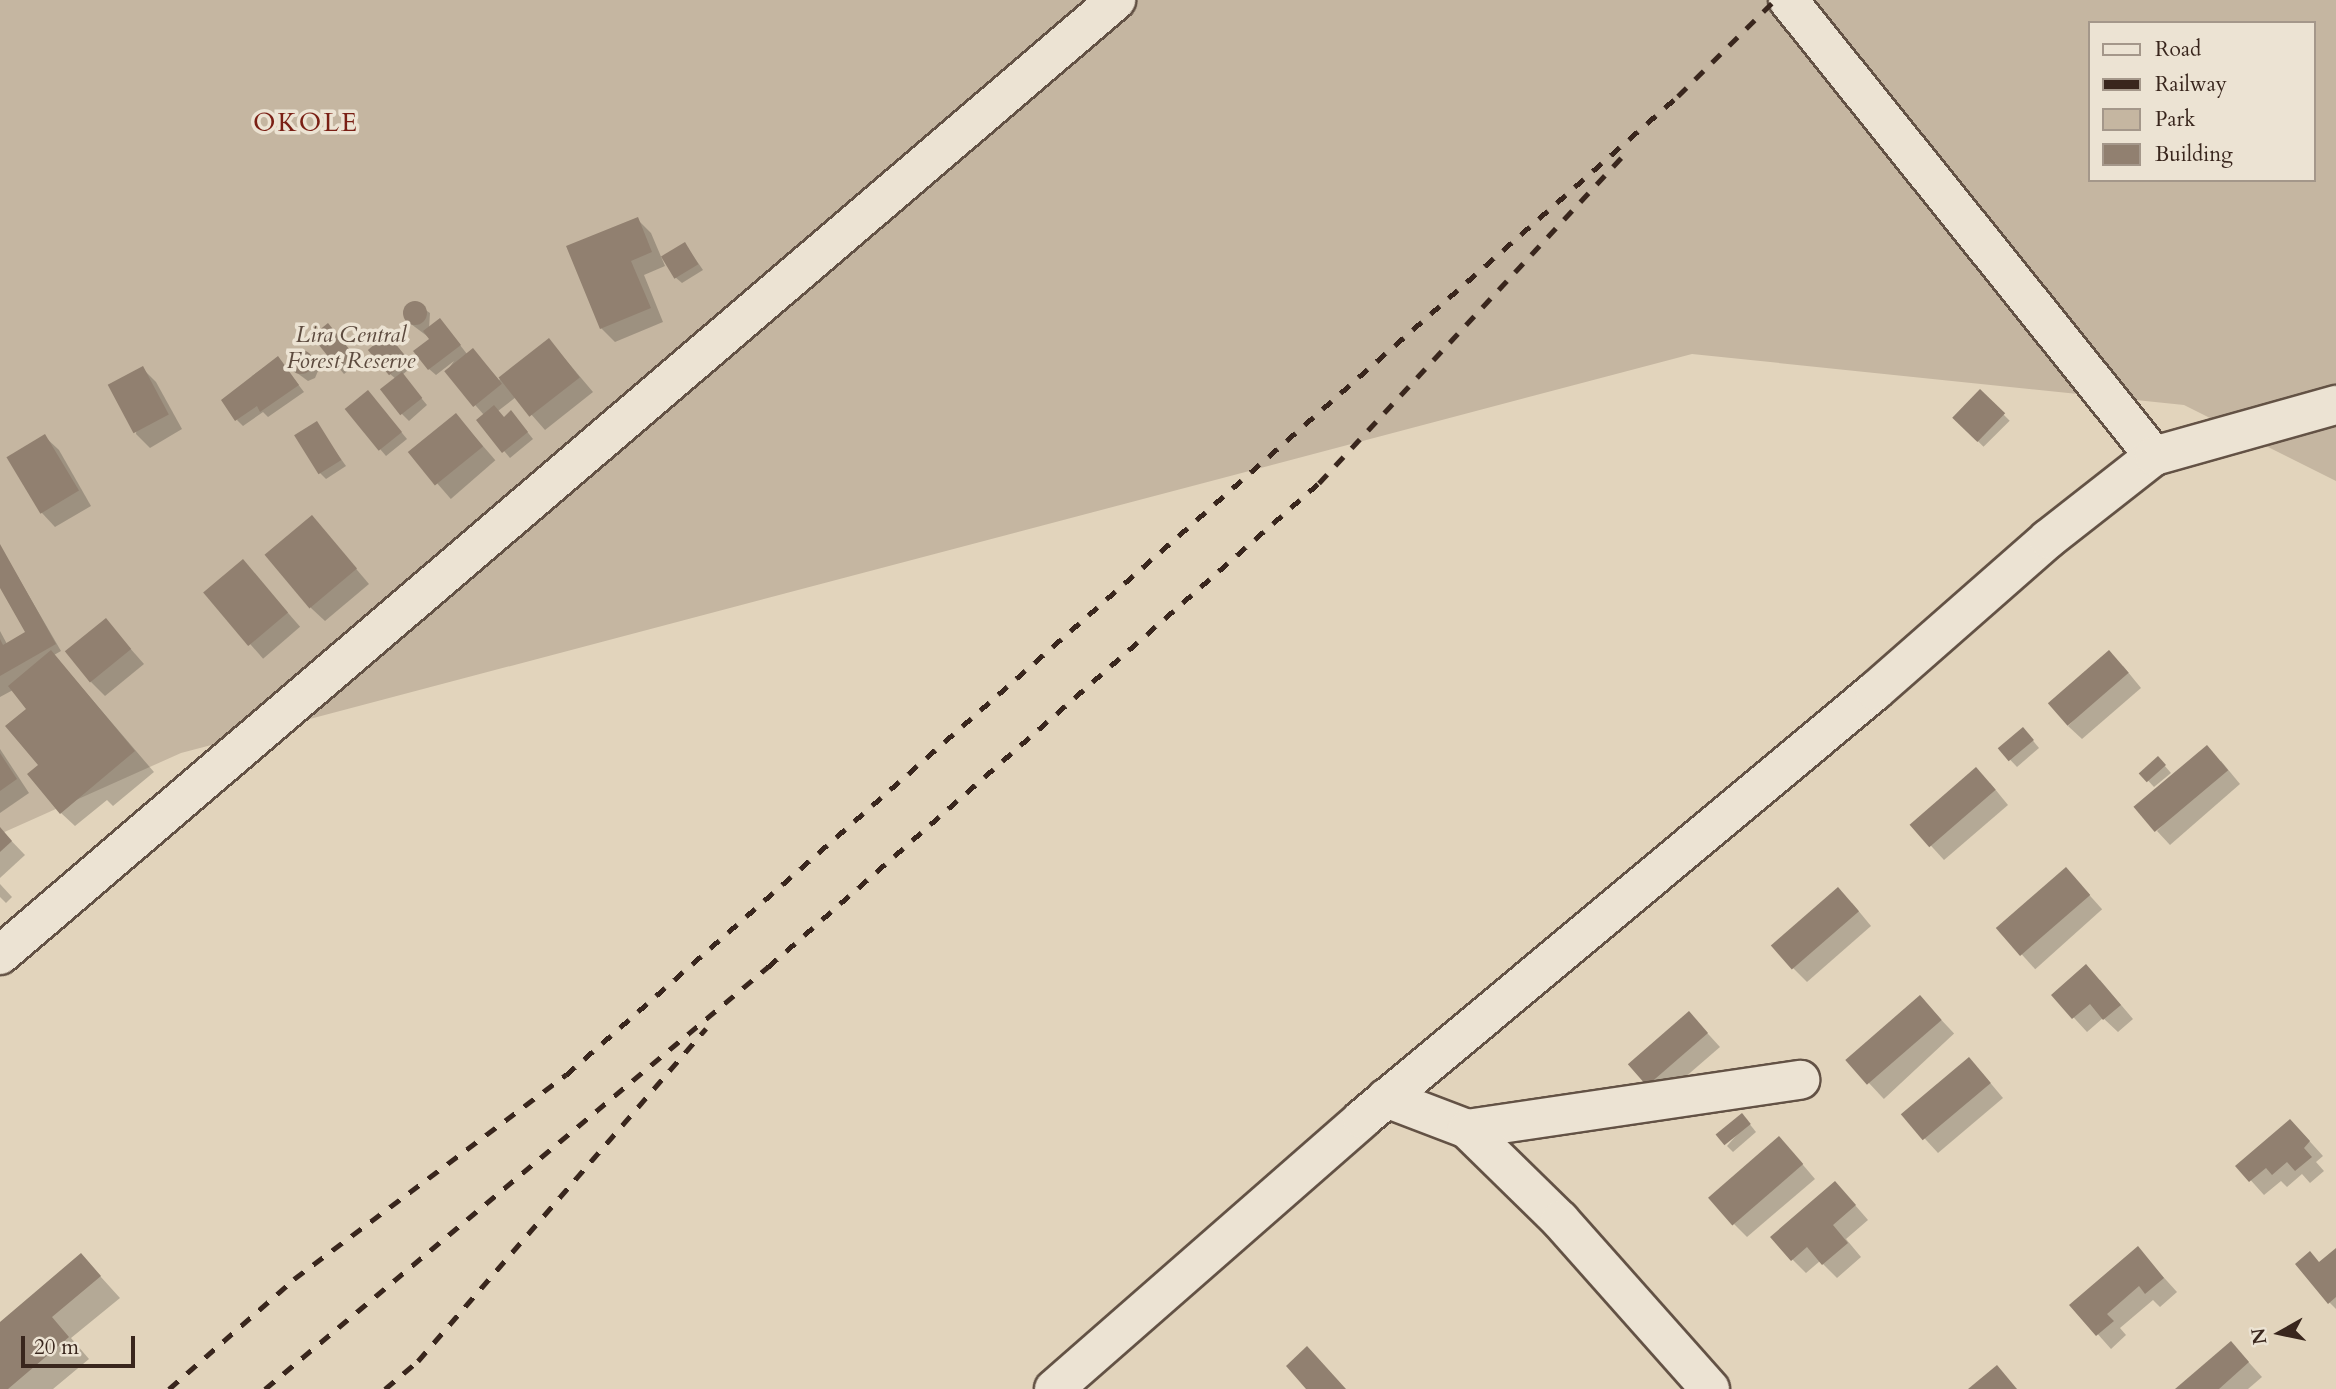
<!DOCTYPE html>
<html>
<head>
<meta charset="utf-8">
<style>
  body { margin:0 }
  #map { position:relative; width:2336px; height:1389px; overflow:hidden; background:#e2d4bc; font-family:Cardo,serif }
  div>[style] { position:absolute }
  [style*='--x'] { left:calc(var(--x)*1px); top:calc(var(--y)*1px); width:calc(var(--w)*1px); rotate:calc(var(--a)*1deg) }
  .green>* { inset:0; background:#c5b6a1 }
  .shadow>* { inset:0; background:#0003; transform-origin:0 0 }
  .building>* { inset:0; background:#918070; transform-origin:0 0 }
  .round { border-radius:50% }
  .roads { filter:drop-shadow(2px 0 #635245) drop-shadow(-2px 0 #635245) drop-shadow(0 2px #635245) drop-shadow(0 -2px #635245) }
  .street>* { height:38px; margin:-19px; padding:0 19px; transform-origin:19px; border-radius:19px; background:#ece3d3 }
  .rail>* { height:5px; margin-top:-2.5px; transform-origin:0; background:repeating-linear-gradient(90deg,#39261d 0 12px,transparent 0 24px) }
  span { translate:-50% -50%; white-space:nowrap; text-align:center; line-height:1.15; -webkit-text-stroke:7px #ece3d3; paint-order:stroke }
  .park-label { font-size:23px; color:#5c4a3e; font-style:italic }
  .quarter-label { font-size:26px; color:#7a1f14; letter-spacing:2px }
  .legend { position:absolute; left:2088px; top:21px; width:228px; height:161px; box-sizing:border-box; background:#ece3d3; border:2px solid #a4978a; margin:0; padding:9px 12px; list-style:none; font-size:21px; color:#39261d }
  .legend li { display:flex; align-items:center; gap:14px; height:35px }
  .legend b { width:35px; border:2px solid #a4978a }
  .north { position:absolute; left:2245px; top:1298px; width:70px; height:70px; -webkit-text-stroke:5px #ece3d3; paint-order:stroke; rotate:261deg; font-size:19px; font-weight:700; line-height:28px; text-align:center; color:#39261d }
  .north::after { content:''; display:block; margin:auto; width:24px; height:32px; background:#39261d; clip-path:polygon(50% 0,100% 100%,50% 72%,0 100%) }
  .scale { position:absolute; left:21px; top:1336px; width:114px; height:32px; box-sizing:border-box; border:4px solid #39261d; border-top:0; padding-left:9px; font-size:21px; line-height:24px; white-space:nowrap; color:#39261d; -webkit-text-stroke:5px #ece3d3; paint-order:stroke }
</style>
</head>
<body>
<div id="map">
  <div class="green">
    <i style="clip-path:polygon(evenodd,0 0,2336px 0,2336px 481px,2184px 405px,1692px 354px,181px 753px,0 834px,0 0,2089px 23px,2313px 23px,2313px 180px,2089px 180px,2089px 23px)"></i>
  </div>
  <div class="shadow">
    <i style="clip-path:polygon(637px 219px,651px 233px,665px 266px,644px 275px,663px 322px,615px 342px,601px 328px)"></i>
    <i style="clip-path:polygon(685px 244px,703px 270px,682px 283px,675px 277px)"></i>
    <i style="clip-path:polygon(415px 303px,430px 313px,429px 329px,446px 327px,467px 354px,473px 350px,499px 380px,549px 340px,593px 392px,545px 430px,516px 397px,498px 411px,504px 418px,517px 419px,533px 439px,510px 458px,478px 420px,484px 415px,446px 372px,454px 361px,436px 375px,429px 369px,431px 339px,407px 321px,408px 305px)"></i>
    <i style="clip-path:polygon(334px 332px,359px 362px,344px 374px,338px 367px)"></i>
    <i style="clip-path:polygon(394px 342px,413px 366px,402px 375px,427px 405px,409px 421px,402px 414px,396px 379px,390px 374px)"></i>
    <i style="clip-path:polygon(301px 352px,318px 371px,315px 378px,308px 381px,293px 370px,290px 362px)"></i>
    <i style="clip-path:polygon(278px 358px,304px 392px,268px 417px,263px 412px,243px 426px,237px 420px,252px 376px)"></i>
    <i style="clip-path:polygon(142px 368px,156px 382px,182px 429px,150px 448px,136px 434px)"></i>
    <i style="left:1980px;top:391px;width:42px;height:37px;rotate:45deg"></i>
    <i style="clip-path:polygon(374px 399px,407px 439px,386px 456px,380px 449px)"></i>
    <i style="left:456px;top:415px;width:60px;height:59px;rotate:49deg"></i>
    <i style="clip-path:polygon(316px 424px,346px 466px,326px 479px,320px 473px)"></i>
    <i style="clip-path:polygon(45px 437px,59px 450px,91px 506px,55px 527px,42px 513px)"></i>
    <i style="clip-path:polygon(312px 517px,369px 584px,325px 621px,311px 608px)"></i>
    <i style="clip-path:polygon(0 546px,61px 651px,54px 655px,154px 772px,113px 806px,107px 800px,75px 826px,61px 813px,41px 765px,34px 719px,13px 690px,0 697px,0 631px,7px 644px,28px 633px,0 584px)"></i>
    <i style="left:243px;top:561px;width:87px;height:49px;rotate:49deg"></i>
    <i style="clip-path:polygon(106px 621px,144px 664px,105px 696px,91px 682px)"></i>
    <i style="clip-path:polygon(2123px 666px,2141px 688px,2082px 739px,2068px 726px)"></i>
    <i style="clip-path:polygon(2029px 736px,2039px 748px,2017px 767px,2000px 749px)"></i>
    <i style="clip-path:polygon(0 749px,29px 793px,0 813px)"></i>
    <i style="clip-path:polygon(2221px 761px,2240px 784px,2170px 845px,2157px 831px)"></i>
    <i style="clip-path:polygon(2164px 765px,2171px 773px,2154px 787px,2141px 773px)"></i>
    <i style="clip-path:polygon(1990px 783px,2008px 805px,1944px 860px,1912px 825px)"></i>
    <i style="clip-path:polygon(0 829px,25px 855px,0 878px)"></i>
    <i style="left:2066px;top:869px;width:54px;height:90px;rotate:48deg"></i>
    <i style="clip-path:polygon(0 884px,12px 897px,6px 903px,0 897px)"></i>
    <i style="clip-path:polygon(1852px 903px,1871px 926px,1807px 982px,1793px 968px)"></i>
    <i style="clip-path:polygon(2100px 980px,2133px 1019px,2118px 1032px,2103px 1018px,2087px 1032px,2053px 995px)"></i>
    <i style="left:1920px;top:997px;width:50px;height:96px;rotate:47deg"></i>
    <i style="clip-path:polygon(1689px 1013px,1720px 1047px,1661px 1098px,1648px 1085px)"></i>
    <i style="clip-path:polygon(1982px 1073px,2003px 1098px,1938px 1153px,1904px 1116px)"></i>
    <i style="clip-path:polygon(1748px 1122px,1756px 1132px,1733px 1152px,1727px 1146px)"></i>
    <i style="clip-path:polygon(2304px 1135px,2323px 1156px,2316px 1162px,2324px 1171px,2310px 1183px,2302px 1174px,2287px 1187px,2281px 1181px,2264px 1195px,2238px 1166px)"></i>
    <i style="clip-path:polygon(1792px 1152px,1815px 1179px,1747px 1237px,1734px 1224px)"></i>
    <i style="clip-path:polygon(1848px 1197px,1868px 1220px,1846px 1239px,1861px 1257px,1837px 1278px,1820px 1261px,1806px 1273px,1792px 1259px)"></i>
    <i style="clip-path:polygon(2138px 1249px,2177px 1292px,2160px 1307px,2153px 1300px,2120px 1328px,2126px 1335px,2111px 1349px,2072px 1305px)"></i>
    <i style="clip-path:polygon(2336px 1250px,2336px 1309px,2329px 1302px,2320px 1264px)"></i>
    <i style="clip-path:polygon(81px 1255px,120px 1298px,71px 1338px,89px 1359px,53px 1389px,0 1389px,0 1324px)"></i>
    <i style="clip-path:polygon(2244px 1357px,2262px 1377px,2248px 1389px,2177px 1389px)"></i>
  </div>
  <div class="building">
    <i style="clip-path:polygon(638px 217px,652px 252px,631px 261px,651px 308px,600px 329px,566px 246px)"></i>
    <i style="left:685px;top:242px;width:26px;height:28px;rotate:59deg"></i>
    <i class="round" style="left:403px;top:301px;width:24px;height:24px"></i>
    <i style="clip-path:polygon(440px 318px,461px 345px,428px 370px,413px 351px,429px 339px,423px 331px)"></i>
    <i style="left:328px;top:323px;width:41px;height:21px;rotate:51deg"></i>
    <i style="left:387px;top:334px;width:33px;height:25px;rotate:50deg"></i>
    <i style="left:549px;top:338px;width:50px;height:64px;rotate:52deg"></i>
    <i style="left:473px;top:348px;width:46px;height:37px;rotate:51deg"></i>
    <i class="round" style="left:289px;top:350px;width:24px;height:24px"></i>
    <i style="clip-path:polygon(278px 356px,299px 385px,260px 412px,257px 406px,235px 421px,221px 400px)"></i>
    <i style="left:143px;top:366px;width:55px;height:40px;rotate:62deg"></i>
    <i style="left:402px;top:372px;width:33px;height:28px;rotate:52deg"></i>
    <i style="left:1980px;top:389px;width:35px;height:40px;rotate:44deg"></i>
    <i style="left:368px;top:390px;width:54px;height:30px;rotate:51deg"></i>
    <i style="clip-path:polygon(494px 405px,504px 417px,511px 410px,528px 432px,502px 453px,476px 420px)"></i>
    <i style="left:456px;top:413px;width:43px;height:62px;rotate:51deg"></i>
    <i style="left:317px;top:421px;width:46px;height:27px;rotate:58deg"></i>
    <i style="left:45px;top:434px;width:66px;height:45px;rotate:59deg"></i>
    <i style="left:312px;top:515px;width:70px;height:62px;rotate:50deg"></i>
    <i style="clip-path:polygon(0 544px,56px 644px,0 676px,0 639px,3px 645px,25px 632px,0 588px)"></i>
    <i style="left:243px;top:559px;width:70px;height:52px;rotate:50deg"></i>
    <i style="left:106px;top:618px;width:40px;height:53px;rotate:51deg"></i>
    <i style="clip-path:polygon(51px 650px,135px 751px,60px 814px,27px 774px,38px 765px,5px 726px,26px 709px,8px 686px)"></i>
    <i style="left:2109px;top:650px;width:30px;height:81px;rotate:49deg"></i>
    <i style="left:2023px;top:727px;width:17px;height:33px;rotate:50deg"></i>
    <i style="left:2207px;top:745px;width:33px;height:96px;rotate:50deg"></i>
    <i style="clip-path:polygon(0 753px,17px 779px,0 791px)"></i>
    <i style="left:2158px;top:756px;width:12px;height:26px;rotate:48deg"></i>
    <i style="left:1976px;top:767px;width:30px;height:88px;rotate:49deg"></i>
    <i style="clip-path:polygon(0 827px,12px 841px,0 852px)"></i>
    <i style="left:2066px;top:867px;width:37px;height:93px;rotate:49deg"></i>
    <i style="left:1838px;top:887px;width:32px;height:89px;rotate:49deg"></i>
    <i style="clip-path:polygon(2086px 964px,2121px 1005px,2103px 1020px,2090px 1004px,2072px 1019px,2051px 995px)"></i>
    <i style="left:1920px;top:995px;width:33px;height:99px;rotate:49deg"></i>
    <i style="left:1689px;top:1011px;width:29px;height:81px;rotate:49deg"></i>
    <i style="left:1969px;top:1057px;width:34px;height:89px;rotate:50deg"></i>
    <i style="left:1742px;top:1113px;width:14px;height:34px;rotate:51deg"></i>
    <i style="clip-path:polygon(2290px 1119px,2310px 1141px,2304px 1148px,2312px 1157px,2295px 1171px,2287px 1162px,2272px 1175px,2266px 1168px,2249px 1182px,2235px 1166px)"></i>
    <i style="left:1779px;top:1136px;width:37px;height:94px;rotate:49deg"></i>
    <i style="clip-path:polygon(1835px 1181px,1856px 1205px,1833px 1225px,1848px 1243px,1822px 1265px,1807px 1247px,1791px 1261px,1770px 1237px)"></i>
    <i style="clip-path:polygon(2138px 1246px,2164px 1278px,2145px 1294px,2139px 1286px,2107px 1314px,2114px 1321px,2096px 1336px,2069px 1305px)"></i>
    <i style="clip-path:polygon(2336px 1248px,2336px 1297px,2328px 1304px,2295px 1264px,2310px 1251px,2319px 1262px)"></i>
    <i style="clip-path:polygon(81px 1253px,101px 1276px,52px 1317px,69px 1337px,8px 1389px,0 1389px,0 1322px)"></i>
    <i style="clip-path:polygon(2231px 1341px,2249px 1362px,2219px 1389px,2175px 1389px)"></i>
    <i style="clip-path:polygon(1307px 1346px,1346px 1389px,1306px 1389px,1286px 1366px)"></i>
    <i style="clip-path:polygon(1997px 1365px,2017px 1389px,1968px 1389px)"></i>
  </div>
  <div class="roads">
    <div class="street">
      <i style="--x:1788;--y:0;--w:585;--a:51.25"></i>
      <i style="--x:0;--y:955;--w:1469;--a:-40.55"></i>
      <i style="--x:1386;--y:1098;--w:87;--a:20.9"></i>
      <i style="--x:1467;--y:1129;--w:337;--a:-8.4"></i>
      <i style="--x:1467;--y:1129;--w:130;--a:44.4"></i>
      <i style="--x:1560;--y:1220;--w:226;--a:48.4"></i>
      <i style="--x:1054;--y:1389;--w:410;--a:-41.2"></i>
      <i style="--x:1362;--y:1119;--w:668;--a:-39.84"></i>
      <i style="--x:1875;--y:691;--w:230;--a:-41.3"></i>
      <i style="--x:2048;--y:539;--w:135;--a:-38.1"></i>
      <i style="--x:2154;--y:456;--w:189;--a:-15.7"></i>
    </div>
  </div>
  <div class="rail">
    <i style="--x:169;--y:1389;--w:167;--a:-41.3"></i>
    <i style="--x:294;--y:1279;--w:340;--a:-36.9"></i>
    <i style="--x:566;--y:1075;--w:1482;--a:-41.36"></i>
    <i style="--x:1678;--y:96;--w:136;--a:-44.7"></i>
    <i style="--x:265;--y:1389;--w:657;--a:-40"></i>
    <i style="--x:768;--y:967;--w:733;--a:-41.3"></i>
    <i style="--x:1319;--y:483;--w:448;--a:-47.1"></i>
    <i style="--x:385;--y:1389;--w:43;--a:-40.3"></i>
    <i style="--x:418;--y:1361;--w:440;--a:-49.1"></i>
  </div>
  <div class="park-label">
    <span style="left:351px;top:348px">Lira Central<br>Forest Reserve</span>
  </div>
  <div class="quarter-label">
    <span style="left:306px;top:123px">OKOLE</span>
  </div>
  <ul class="legend">
  <li><b style="height:9px;background:#ece3d3"></b>Road</li>
  <li><b style="height:9px;background:#39261d"></b>Railway</li>
  <li><b style="height:19px;background:#c5b6a1"></b>Park</li>
  <li><b style="height:19px;background:#918070"></b>Building</li>
  </ul>
  <div class="north">N</div>
  <div class="scale">20 m</div>
</div>
</body>
</html>
